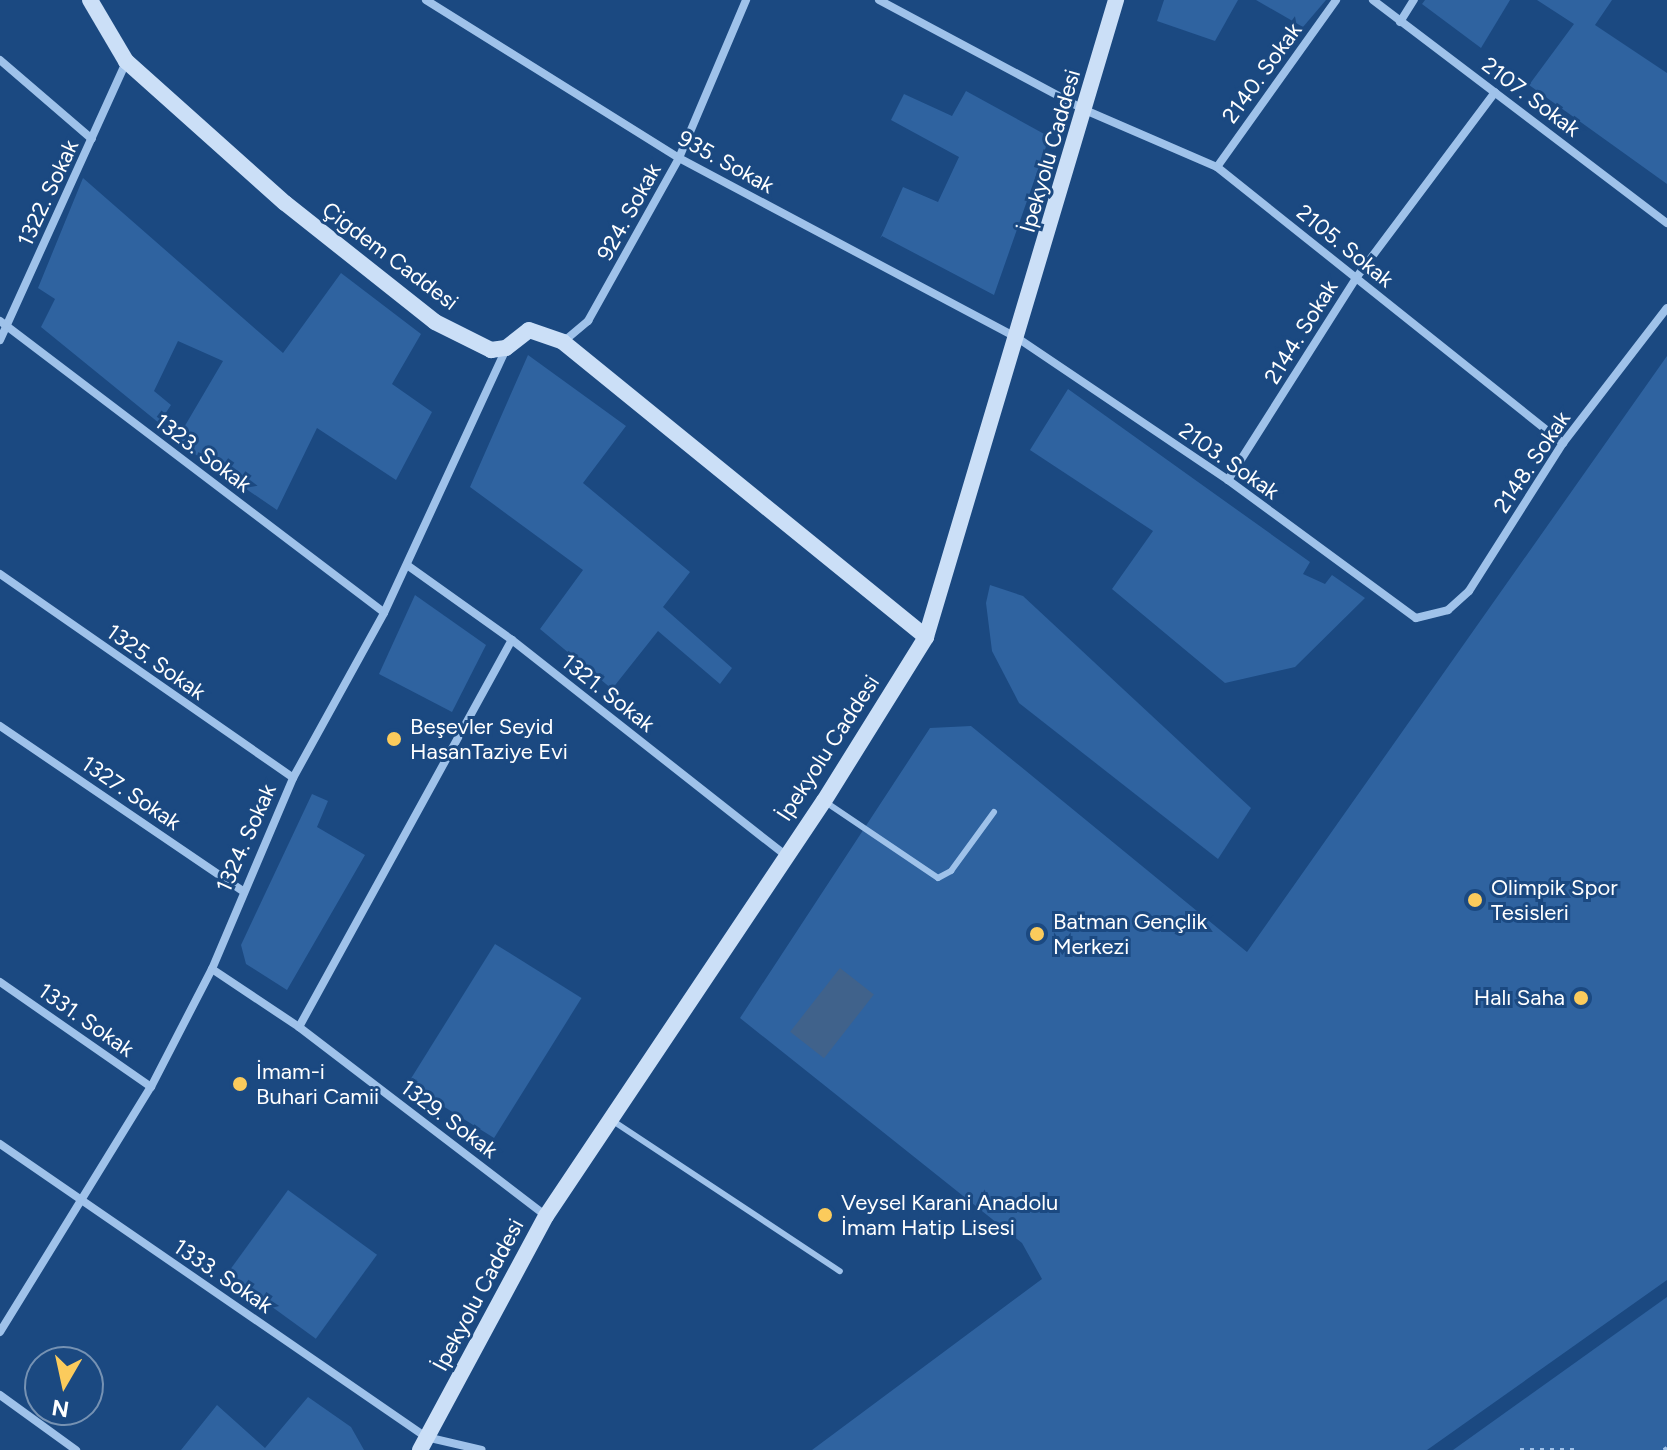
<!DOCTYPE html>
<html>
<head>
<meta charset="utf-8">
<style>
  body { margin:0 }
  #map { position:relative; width:1667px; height:1450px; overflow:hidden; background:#1b4981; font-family:Figtree,sans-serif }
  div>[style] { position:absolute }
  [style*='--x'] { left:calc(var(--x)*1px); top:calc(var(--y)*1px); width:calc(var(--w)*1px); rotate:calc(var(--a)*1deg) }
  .green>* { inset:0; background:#2f63a0; transform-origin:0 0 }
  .water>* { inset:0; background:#40628b; transform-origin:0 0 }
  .path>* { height:5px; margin-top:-2.5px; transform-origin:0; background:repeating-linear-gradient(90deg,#9fc2ea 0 4px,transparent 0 10px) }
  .lane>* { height:6px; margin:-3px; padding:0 3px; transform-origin:3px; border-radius:3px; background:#9fc2ea }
  .street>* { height:8px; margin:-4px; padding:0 4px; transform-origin:4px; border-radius:4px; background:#9fc2ea }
  .secondary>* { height:16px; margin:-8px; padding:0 8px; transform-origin:8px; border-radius:8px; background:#cbdff7 }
  .dots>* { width:22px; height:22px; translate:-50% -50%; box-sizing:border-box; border:4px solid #1b4981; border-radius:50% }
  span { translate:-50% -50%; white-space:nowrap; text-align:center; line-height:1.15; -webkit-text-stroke:6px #1b4981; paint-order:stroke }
  .street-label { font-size:22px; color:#fff }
  .poi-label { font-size:22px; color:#fff }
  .left { translate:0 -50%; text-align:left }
  .right { translate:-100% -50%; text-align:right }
  .north { position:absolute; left:24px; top:1346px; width:80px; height:80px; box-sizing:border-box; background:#1b4981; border:2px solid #7692b3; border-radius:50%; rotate:189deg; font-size:22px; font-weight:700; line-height:32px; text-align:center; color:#fff }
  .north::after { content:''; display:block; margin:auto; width:28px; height:36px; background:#fbcb5c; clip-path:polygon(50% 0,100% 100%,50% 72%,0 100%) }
</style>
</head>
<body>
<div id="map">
  <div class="green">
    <i style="clip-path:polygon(1164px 0,1238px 0,1215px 41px,1157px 21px)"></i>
    <i style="clip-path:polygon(1256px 0,1326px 0,1303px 27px)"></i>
    <i style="clip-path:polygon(1425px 0,1510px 0,1481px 48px,1422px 4px)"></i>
    <i style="clip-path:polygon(1537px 0,1612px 0,1595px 25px,1667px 73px,1667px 184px,1529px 85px,1574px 24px)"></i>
    <i style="clip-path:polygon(966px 91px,1046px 135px,1048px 141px,994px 295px,882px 236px,880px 239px,903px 187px,938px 202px,959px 157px,891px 120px,904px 94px,952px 116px)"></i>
    <i style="clip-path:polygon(83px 178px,283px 353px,341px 273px,421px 334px,392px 384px,432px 412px,396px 480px,317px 428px,277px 510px,176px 441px,223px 361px,178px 341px,154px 391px,171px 405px,159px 423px,41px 327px,55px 299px,38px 288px)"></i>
    <i style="clip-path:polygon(528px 355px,626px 426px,583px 483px,690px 572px,663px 607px,732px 668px,720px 684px,658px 631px,612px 689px,540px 629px,583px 570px,470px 487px)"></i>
    <i style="clip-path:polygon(1667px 356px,1667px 1280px,1427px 1450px,812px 1450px,1042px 1279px,1022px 1243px,740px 1018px,930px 728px,971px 726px,1247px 952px)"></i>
    <i style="clip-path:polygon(1068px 389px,1310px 562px,1303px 574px,1325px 584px,1332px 575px,1365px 598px,1295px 667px,1225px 683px,1112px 589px,1153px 531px,1030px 450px)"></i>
    <i style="clip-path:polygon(990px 585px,1023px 596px,1251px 808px,1218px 859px,1019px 703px,992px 651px,986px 603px)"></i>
    <i style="clip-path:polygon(415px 595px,486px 645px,452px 712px,379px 674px)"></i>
    <i style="clip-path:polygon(312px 794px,328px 801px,317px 827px,365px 855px,287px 990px,246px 964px,241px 945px)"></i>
    <i style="left:495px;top:944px;width:102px;height:165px;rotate:32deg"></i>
    <i style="left:288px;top:1190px;width:110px;height:104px;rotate:36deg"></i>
    <i style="clip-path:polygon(1667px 1297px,1667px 1450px,1453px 1450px)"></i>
    <i style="clip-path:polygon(308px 1397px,351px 1427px,364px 1450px,181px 1450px,217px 1405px,265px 1448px)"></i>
  </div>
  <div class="water">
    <i style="left:840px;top:968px;width:43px;height:81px;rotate:38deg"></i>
  </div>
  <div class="path">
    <i style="--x:1520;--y:1450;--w:54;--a:0"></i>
    <i style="--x:1664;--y:1450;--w:4;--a:-34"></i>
  </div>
  <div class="lane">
    <i style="--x:827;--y:803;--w:134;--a:34"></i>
    <i style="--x:938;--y:878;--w:15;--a:-28"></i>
    <i style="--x:951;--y:871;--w:73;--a:-53.9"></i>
    <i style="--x:613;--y:1121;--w:272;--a:33.5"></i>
  </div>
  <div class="street">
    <i style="--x:426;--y:0;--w:298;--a:32"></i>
    <i style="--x:679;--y:158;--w:385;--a:28"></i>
    <i style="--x:1019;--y:339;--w:252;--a:34"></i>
    <i style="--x:1228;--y:480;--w:233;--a:36.3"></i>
    <i style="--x:1416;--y:618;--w:33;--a:-14"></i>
    <i style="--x:1448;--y:610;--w:28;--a:-42"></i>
    <i style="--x:1469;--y:591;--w:175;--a:-57.6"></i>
    <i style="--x:1563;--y:443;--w:170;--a:-52.4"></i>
    <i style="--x:879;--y:0;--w:234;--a:28.1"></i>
    <i style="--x:1085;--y:110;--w:144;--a:23.4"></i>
    <i style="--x:1217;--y:167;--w:443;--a:38.6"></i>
    <i style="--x:1373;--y:0;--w:369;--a:37.2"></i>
    <i style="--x:1400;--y:22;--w:26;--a:-58"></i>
    <i style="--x:0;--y:60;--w:121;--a:40.7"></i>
    <i style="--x:1217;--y:167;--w:205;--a:-54.5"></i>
    <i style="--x:0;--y:321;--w:482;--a:37.2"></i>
    <i style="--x:0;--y:340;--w:305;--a:-65.6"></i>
    <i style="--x:563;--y:342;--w:33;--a:-40"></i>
    <i style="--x:588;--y:321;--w:187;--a:-60.8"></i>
    <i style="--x:679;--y:158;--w:172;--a:-67"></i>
    <i style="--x:1228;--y:480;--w:239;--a:-57.6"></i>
    <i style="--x:1356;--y:278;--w:232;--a:-53.2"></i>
    <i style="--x:407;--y:565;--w:129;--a:35.5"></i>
    <i style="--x:512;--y:640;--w:346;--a:38.2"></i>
    <i style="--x:0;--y:574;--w:357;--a:34.8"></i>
    <i style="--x:0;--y:726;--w:292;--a:34.2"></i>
    <i style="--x:212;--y:969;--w:105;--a:33.7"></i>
    <i style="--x:299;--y:1027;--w:311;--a:37.4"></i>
    <i style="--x:0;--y:982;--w:184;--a:34.8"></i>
    <i style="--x:299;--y:1027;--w:442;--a:-61.2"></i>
    <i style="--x:0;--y:1144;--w:517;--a:34.52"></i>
    <i style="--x:426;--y:1437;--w:57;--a:13.1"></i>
    <i style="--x:0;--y:1332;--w:288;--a:-58.4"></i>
    <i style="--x:151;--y:1087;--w:133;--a:-62.7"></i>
    <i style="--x:212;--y:969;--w:207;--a:-67"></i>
    <i style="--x:293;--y:778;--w:188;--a:-61.1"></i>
    <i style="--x:384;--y:613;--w:291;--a:-65.2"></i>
    <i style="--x:0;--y:1395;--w:94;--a:35.9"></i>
  </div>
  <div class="secondary">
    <i style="--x:90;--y:0;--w:71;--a:59.5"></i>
    <i style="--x:126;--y:61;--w:213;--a:41.8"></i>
    <i style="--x:285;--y:203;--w:191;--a:38.4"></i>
    <i style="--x:435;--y:322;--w:63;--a:26.6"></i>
    <i style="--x:491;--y:350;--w:15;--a:-8"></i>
    <i style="--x:506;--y:348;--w:29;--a:-38"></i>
    <i style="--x:529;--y:330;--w:36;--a:19"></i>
    <i style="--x:563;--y:342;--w:468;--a:39.1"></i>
    <i style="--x:420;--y:1450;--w:266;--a:-61.7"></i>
    <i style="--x:546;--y:1216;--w:500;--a:-56.2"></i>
    <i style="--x:824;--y:801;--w:193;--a:-58.1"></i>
    <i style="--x:926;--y:637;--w:665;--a:-73.39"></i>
  </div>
  <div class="dots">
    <i style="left:394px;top:739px;background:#fbcb5c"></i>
    <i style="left:1475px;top:900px;background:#fbcb5c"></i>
    <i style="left:1037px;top:934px;background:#fbcb5c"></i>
    <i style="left:1581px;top:998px;background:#fbcb5c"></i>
    <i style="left:240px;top:1084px;background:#fbcb5c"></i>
    <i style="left:825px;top:1215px;background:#fbcb5c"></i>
  </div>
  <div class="street-label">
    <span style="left:1262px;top:73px;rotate:-54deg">2140. Sokak</span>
    <span style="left:1531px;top:97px;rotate:37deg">2107. Sokak</span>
    <span style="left:1050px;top:151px;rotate:-74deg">İpekyolu Caddesi</span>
    <span style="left:726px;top:162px;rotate:29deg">935. Sokak</span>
    <span style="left:48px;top:193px;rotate:-65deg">1322. Sokak</span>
    <span style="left:629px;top:212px;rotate:-61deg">924. Sokak</span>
    <span style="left:1345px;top:246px;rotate:39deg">2105. Sokak</span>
    <span style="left:390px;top:256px;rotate:37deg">Çigdem Caddesi</span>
    <span style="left:1301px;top:332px;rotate:-58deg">2144. Sokak</span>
    <span style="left:203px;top:453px;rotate:37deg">1323. Sokak</span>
    <span style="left:1229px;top:461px;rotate:35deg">2103. Sokak</span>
    <span style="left:1532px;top:462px;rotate:-56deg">2148. Sokak</span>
    <span style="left:156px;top:662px;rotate:35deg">1325. Sokak</span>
    <span style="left:608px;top:693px;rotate:38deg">1321. Sokak</span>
    <span style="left:828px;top:748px;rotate:-57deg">İpekyolu Caddesi</span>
    <span style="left:131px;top:793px;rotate:34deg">1327. Sokak</span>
    <span style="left:246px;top:838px;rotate:-66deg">1324. Sokak</span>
    <span style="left:86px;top:1020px;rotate:35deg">1331. Sokak</span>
    <span style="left:449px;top:1119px;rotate:37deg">1329. Sokak</span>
    <span style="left:223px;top:1276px;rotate:34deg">1333. Sokak</span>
    <span style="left:478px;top:1295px;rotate:-62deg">İpekyolu Caddesi</span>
  </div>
  <div class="poi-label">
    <span class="left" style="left:410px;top:739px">Beşevler Seyid<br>HasanTaziye Evi</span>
    <span class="left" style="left:1491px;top:900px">Olimpik Spor<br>Tesisleri</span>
    <span class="left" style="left:1053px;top:934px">Batman Gençlik<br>Merkezi</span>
    <span class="right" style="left:1565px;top:998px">Halı Saha</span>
    <span class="left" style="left:256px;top:1084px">İmam-i<br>Buhari Camii</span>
    <span class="left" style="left:841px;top:1215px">Veysel Karani Anadolu<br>İmam Hatip Lisesi</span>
  </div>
  <div class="north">N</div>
</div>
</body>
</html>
